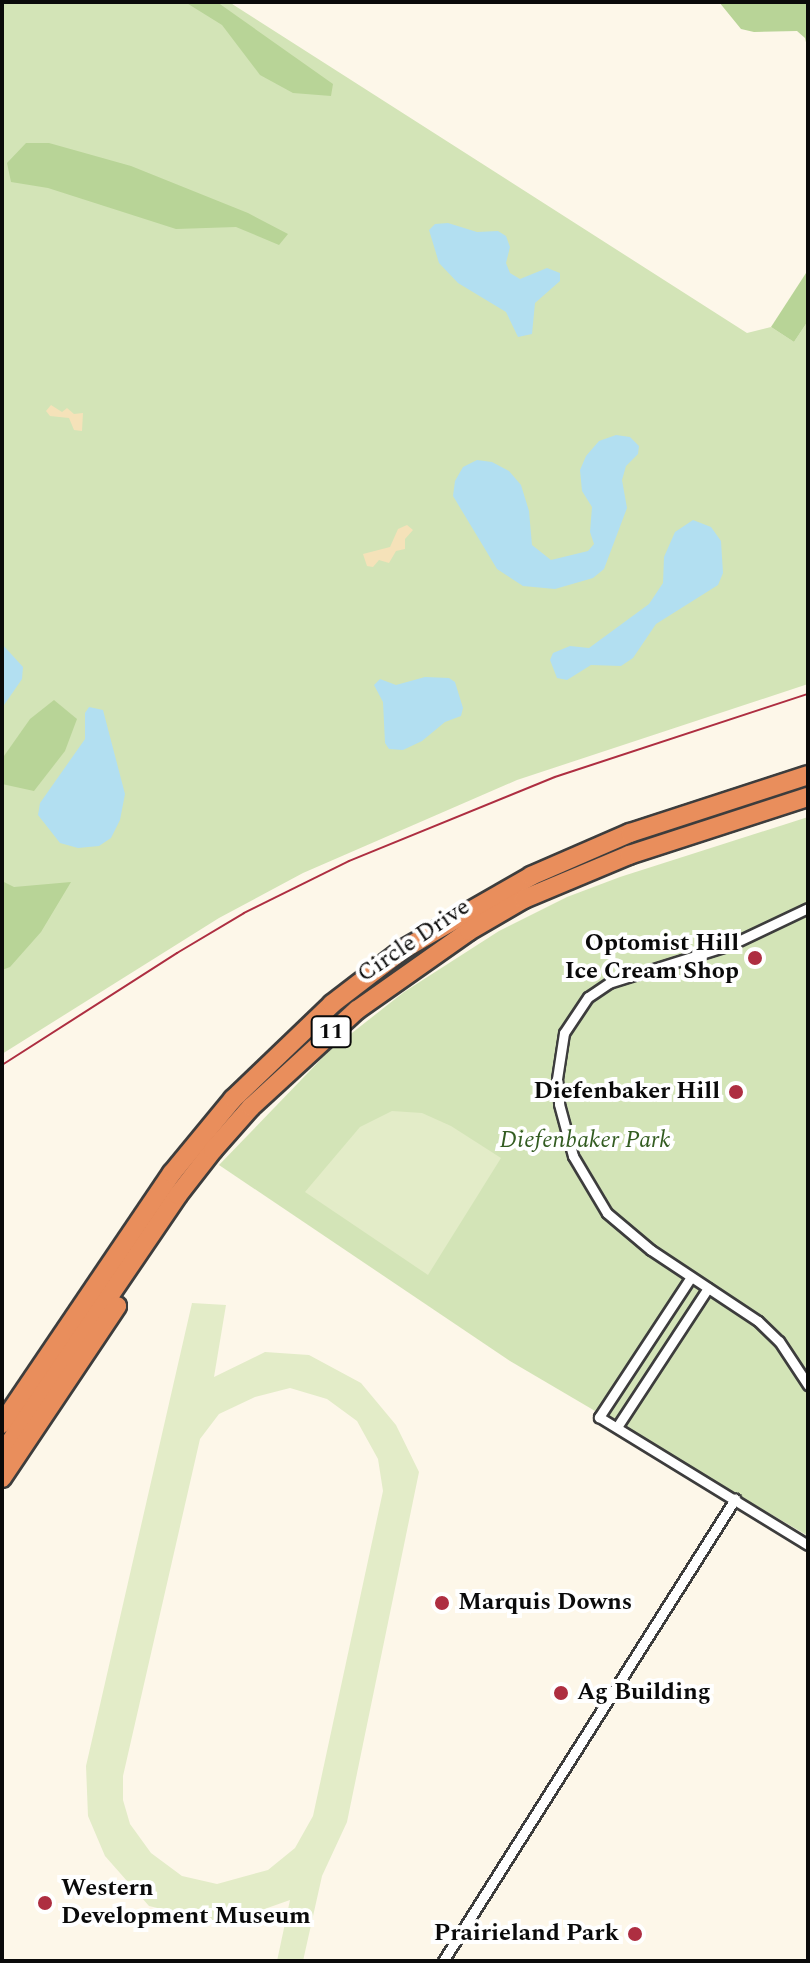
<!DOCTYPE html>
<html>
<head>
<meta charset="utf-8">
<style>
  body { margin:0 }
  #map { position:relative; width:810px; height:1963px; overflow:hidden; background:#fdf7e9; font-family:Spectral,serif }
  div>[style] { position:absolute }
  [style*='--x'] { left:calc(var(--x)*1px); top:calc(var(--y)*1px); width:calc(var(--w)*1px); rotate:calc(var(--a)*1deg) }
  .green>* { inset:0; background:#d3e4b7 }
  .forest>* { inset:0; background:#b8d497 }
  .sand>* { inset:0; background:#f5e2b9 }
  .pitch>* { inset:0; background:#e3ecc8 }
  .water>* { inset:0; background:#b2dff1 }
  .roads { filter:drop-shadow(2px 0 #3d3d3d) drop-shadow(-2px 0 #3d3d3d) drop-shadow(0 2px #3d3d3d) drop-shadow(0 -2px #3d3d3d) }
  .minor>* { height:9px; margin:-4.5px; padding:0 4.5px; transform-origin:4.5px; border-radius:4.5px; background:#fff }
  .motorway>* { height:18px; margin:-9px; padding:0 9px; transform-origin:9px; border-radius:9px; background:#e98e5c }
  .rail>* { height:2px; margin:-1px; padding:0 1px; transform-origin:1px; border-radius:1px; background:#ae2e41 }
  .dots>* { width:22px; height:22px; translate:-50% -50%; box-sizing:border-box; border:4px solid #fff; border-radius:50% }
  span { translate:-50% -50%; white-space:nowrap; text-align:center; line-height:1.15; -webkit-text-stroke:8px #fff; paint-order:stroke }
  .shield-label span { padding:2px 6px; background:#fff; border:2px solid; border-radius:6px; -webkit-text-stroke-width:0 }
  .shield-label { font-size:22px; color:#0a0a0a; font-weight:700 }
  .street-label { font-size:24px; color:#0a0a0a }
  .poi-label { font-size:24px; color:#0a0a0a; font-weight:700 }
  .right { translate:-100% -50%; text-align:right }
  .left { translate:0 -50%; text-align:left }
  .park-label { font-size:24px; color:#335c21; font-style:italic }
  .frame { position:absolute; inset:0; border:4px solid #0a0a0a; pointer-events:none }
</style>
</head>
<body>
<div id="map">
  <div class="green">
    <i style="clip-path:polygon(2px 2px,229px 2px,747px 333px,771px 327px,794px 342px,808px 321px,808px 684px,517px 780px,303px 873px,219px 918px,2px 1054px)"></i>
    <i style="clip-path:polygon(808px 817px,808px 1536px,510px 1361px,219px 1165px,329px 1051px,404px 992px,499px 931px,567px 897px,620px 877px)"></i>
  </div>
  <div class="forest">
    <i style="clip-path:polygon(185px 2px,217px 2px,333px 84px,331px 96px,293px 93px,260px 75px,222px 25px)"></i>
    <i style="clip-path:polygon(719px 2px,808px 2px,808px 51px,805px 38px,797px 31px,754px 32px,741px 29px)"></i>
    <i style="clip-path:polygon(26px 143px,49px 143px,131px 166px,248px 213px,288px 234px,279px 245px,236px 227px,176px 229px,48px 188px,11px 182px,7px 163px)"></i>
    <i style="clip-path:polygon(808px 270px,808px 321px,794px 342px,771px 327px)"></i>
    <i style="clip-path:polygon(54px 700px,77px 719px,65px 751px,34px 791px,2px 784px,4px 756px,30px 719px)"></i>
    <i style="clip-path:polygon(2px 881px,14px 887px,71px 882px,41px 932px,10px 967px,2px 970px)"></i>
  </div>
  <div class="sand">
    <i style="clip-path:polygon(51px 405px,62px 412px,67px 408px,74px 414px,83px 413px,82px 431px,74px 430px,69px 418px,50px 416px,46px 411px)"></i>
    <i style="clip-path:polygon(407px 525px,413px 530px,405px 539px,405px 549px,396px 551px,389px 563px,379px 560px,373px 567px,367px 566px,363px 554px,390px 547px,398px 529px)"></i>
  </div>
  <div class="pitch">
    <i style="clip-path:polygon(392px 1111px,422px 1113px,451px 1126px,501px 1158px,428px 1275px,305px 1192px,360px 1127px)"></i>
    <i style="clip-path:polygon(evenodd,192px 1303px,226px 1305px,214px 1377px,265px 1352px,309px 1355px,361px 1383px,396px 1425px,419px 1472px,347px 1822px,322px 1876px,303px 1961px,277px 1961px,290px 1900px,256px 1912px,211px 1921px,149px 1906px,105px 1856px,88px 1816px,86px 1766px,192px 1303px,290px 1388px,327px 1399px,357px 1421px,378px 1459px,383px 1491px,313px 1816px,295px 1848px,268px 1870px,217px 1884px,182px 1876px,151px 1853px,130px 1824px,123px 1800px,123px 1776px,200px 1439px,219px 1414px,255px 1397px,290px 1388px)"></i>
  </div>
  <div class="water">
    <i style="clip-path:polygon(448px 223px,477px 232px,498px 231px,506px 236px,510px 247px,506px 263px,510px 273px,520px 279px,547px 268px,560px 273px,560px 281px,535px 303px,532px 334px,518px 337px,506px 312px,458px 283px,439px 263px,429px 230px,435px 224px)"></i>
    <i style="clip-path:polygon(616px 435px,630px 437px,639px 446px,638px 454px,626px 466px,622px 480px,627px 508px,604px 569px,593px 578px,555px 589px,523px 586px,497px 569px,453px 496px,455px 481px,463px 467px,477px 460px,492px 462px,509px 471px,521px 485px,529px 511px,532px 545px,551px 560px,588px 551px,594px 544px,590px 532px,592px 507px,582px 491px,580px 470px,586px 456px,599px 441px)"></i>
    <i style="clip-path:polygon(693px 520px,711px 527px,721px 541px,723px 573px,718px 585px,656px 624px,633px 658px,621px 666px,591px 665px,567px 680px,557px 678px,550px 660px,553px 653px,570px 646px,589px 648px,649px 604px,663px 583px,664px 557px,675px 532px)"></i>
    <i style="clip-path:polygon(2px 644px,23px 667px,22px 679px,2px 708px)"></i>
    <i style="clip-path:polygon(425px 677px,449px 678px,455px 682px,463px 708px,461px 716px,445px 722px,422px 741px,403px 750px,389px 749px,385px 743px,383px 702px,374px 685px,380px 679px,396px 685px)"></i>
    <i style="clip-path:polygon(89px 707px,103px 710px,125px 794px,120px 820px,111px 838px,99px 846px,78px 848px,60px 843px,38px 815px,40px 803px,85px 739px,85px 713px)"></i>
  </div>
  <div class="roads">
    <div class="minor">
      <i style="--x:808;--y:908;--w:86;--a:154.6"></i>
      <i style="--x:730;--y:945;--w:127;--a:162.6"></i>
      <i style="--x:609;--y:983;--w:25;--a:146"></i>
      <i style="--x:588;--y:997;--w:43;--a:123.7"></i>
      <i style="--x:564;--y:1033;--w:47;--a:98.7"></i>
      <i style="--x:557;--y:1079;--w:25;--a:85"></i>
      <i style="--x:559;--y:1104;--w:54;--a:74.9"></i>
      <i style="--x:573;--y:1156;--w:66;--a:59.2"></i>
      <i style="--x:607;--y:1213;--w:57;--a:40.1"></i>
      <i style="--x:651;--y:1250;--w:128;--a:33.6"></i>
      <i style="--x:758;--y:1321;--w:29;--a:44"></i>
      <i style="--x:779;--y:1341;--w:53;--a:56.6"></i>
      <i style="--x:691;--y:1277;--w:168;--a:123.3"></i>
      <i style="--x:599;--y:1417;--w:245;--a:31.5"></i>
      <i style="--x:617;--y:1427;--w:166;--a:-56.8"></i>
      <i style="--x:443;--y:1961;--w:547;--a:-57.71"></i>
    </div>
    <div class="motorway">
      <i style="--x:2;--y:1424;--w:303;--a:-55.9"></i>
      <i style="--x:172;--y:1173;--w:96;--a:-50.5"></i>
      <i style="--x:233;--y:1099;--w:137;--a:-43.8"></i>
      <i style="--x:332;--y:1004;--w:88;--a:-37.6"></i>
      <i style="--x:402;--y:950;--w:149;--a:-29.8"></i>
      <i style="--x:531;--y:876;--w:108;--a:-23.5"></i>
      <i style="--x:630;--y:833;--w:187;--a:-18"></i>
      <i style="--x:2;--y:1454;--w:313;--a:-55.8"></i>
      <i style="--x:178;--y:1195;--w:57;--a:-52.1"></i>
      <i style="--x:213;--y:1150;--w:57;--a:-48.5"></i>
      <i style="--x:251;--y:1107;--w:144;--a:-42.5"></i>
      <i style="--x:357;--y:1010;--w:137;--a:-35.2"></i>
      <i style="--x:469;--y:931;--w:64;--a:-30.2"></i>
      <i style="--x:524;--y:899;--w:114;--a:-22.7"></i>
      <i style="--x:629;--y:855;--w:188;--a:-18"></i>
      <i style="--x:2;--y:1478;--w:207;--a:-56.2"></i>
    </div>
  </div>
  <div class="rail">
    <i style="--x:2;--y:1065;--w:208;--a:-32.6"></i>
    <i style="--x:177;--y:953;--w:78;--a:-30.8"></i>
    <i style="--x:244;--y:913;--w:117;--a:-26.3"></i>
    <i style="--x:349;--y:861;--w:222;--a:-22.2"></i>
    <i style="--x:555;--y:777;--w:266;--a:-18.2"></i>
  </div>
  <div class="dots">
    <i style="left:755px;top:958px;background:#ae2e41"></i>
    <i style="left:736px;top:1092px;background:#ae2e41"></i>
    <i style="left:442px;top:1603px;background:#ae2e41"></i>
    <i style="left:561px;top:1693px;background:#ae2e41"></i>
    <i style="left:45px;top:1903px;background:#ae2e41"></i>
    <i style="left:635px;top:1934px;background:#ae2e41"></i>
  </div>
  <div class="shield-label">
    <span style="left:331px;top:1032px">11</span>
  </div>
  <div class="street-label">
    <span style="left:414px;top:941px;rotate:-34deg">Circle Drive</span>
  </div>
  <div class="poi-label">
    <span class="right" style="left:739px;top:958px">Optomist Hill<br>Ice Cream Shop</span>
    <span class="right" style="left:720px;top:1092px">Diefenbaker Hill</span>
    <span class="left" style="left:458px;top:1603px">Marquis Downs</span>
    <span class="left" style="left:577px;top:1693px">Ag Building</span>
    <span class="left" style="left:61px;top:1903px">Western<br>Development Museum</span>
    <span class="right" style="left:619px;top:1934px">Prairieland Park</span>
  </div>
  <div class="park-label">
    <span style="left:585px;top:1141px">Diefenbaker Park</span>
  </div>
  <div class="frame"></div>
</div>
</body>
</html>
